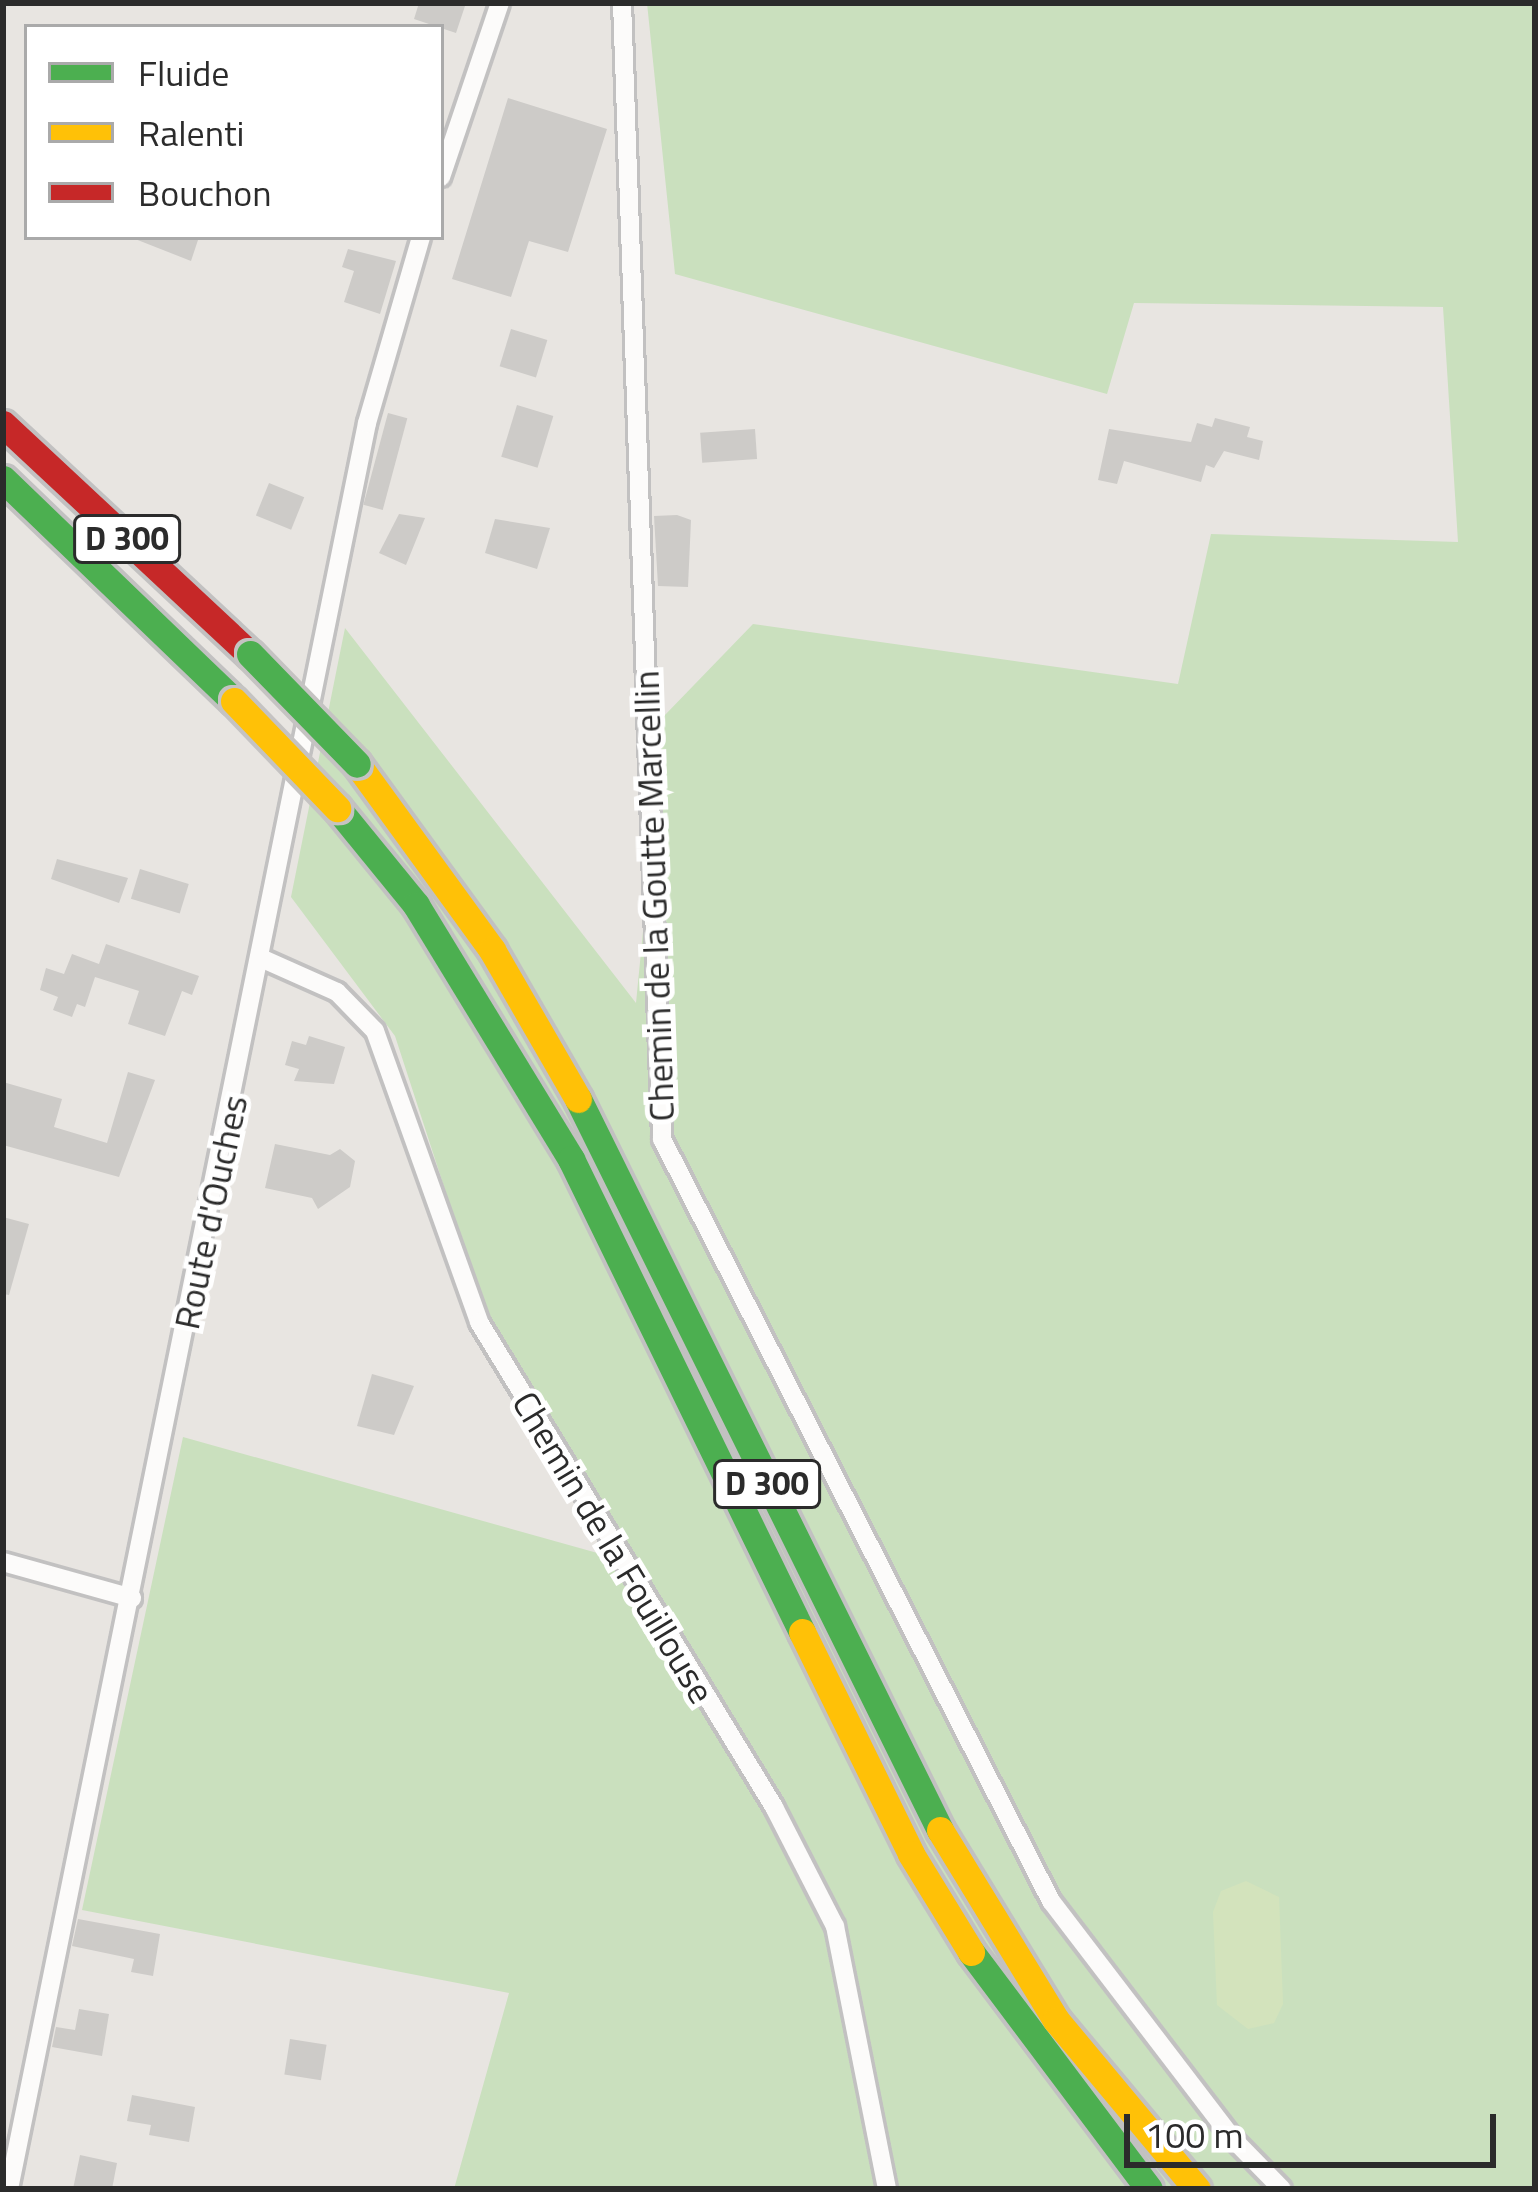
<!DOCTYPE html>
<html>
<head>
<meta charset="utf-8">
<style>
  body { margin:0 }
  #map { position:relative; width:1538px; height:2192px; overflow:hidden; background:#e8e5e1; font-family:"Titillium Web",sans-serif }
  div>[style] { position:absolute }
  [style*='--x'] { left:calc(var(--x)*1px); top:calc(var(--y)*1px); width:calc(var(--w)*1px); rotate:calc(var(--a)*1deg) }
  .green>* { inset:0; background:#cae0be }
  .pitch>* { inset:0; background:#d3e3bc }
  .building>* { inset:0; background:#cdcbc8; transform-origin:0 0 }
  .roads { filter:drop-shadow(3px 0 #c2c1c1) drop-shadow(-3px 0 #c2c1c1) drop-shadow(0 3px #c2c1c1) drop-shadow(0 -3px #c2c1c1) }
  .street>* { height:18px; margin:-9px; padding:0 9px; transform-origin:9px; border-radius:9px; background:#fcfbfa }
  .fast>* { height:27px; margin:-13.5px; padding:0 13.5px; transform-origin:13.5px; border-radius:13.5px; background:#4caf50 }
  .slow>* { height:27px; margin:-13.5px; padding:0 13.5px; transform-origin:13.5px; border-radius:13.5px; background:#ffc107 }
  .jam>* { height:27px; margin:-13.5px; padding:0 13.5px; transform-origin:13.5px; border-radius:13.5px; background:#c62828 }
  .bridges { filter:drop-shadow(3px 0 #c5c3c2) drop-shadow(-3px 0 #c5c3c2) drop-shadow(0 3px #c5c3c2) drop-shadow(0 -3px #c5c3c2) }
  .fast-bridge>* { height:27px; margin:-13.5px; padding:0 13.5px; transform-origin:13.5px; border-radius:13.5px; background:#4caf50 }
  .slow-bridge>* { height:27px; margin:-13.5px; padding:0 13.5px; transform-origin:13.5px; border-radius:13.5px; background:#ffc107 }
  span { translate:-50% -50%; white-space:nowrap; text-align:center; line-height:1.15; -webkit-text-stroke:10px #fff; paint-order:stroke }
  .shield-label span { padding:3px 9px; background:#fff; border:3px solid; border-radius:9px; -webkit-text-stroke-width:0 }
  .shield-label { font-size:33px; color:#2b2b2b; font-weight:700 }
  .street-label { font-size:36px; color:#2b2b2b }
  .frame { position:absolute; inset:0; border:6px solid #2b2b2b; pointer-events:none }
  .legend { position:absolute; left:24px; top:24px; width:420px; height:216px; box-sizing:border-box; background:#fff; border:3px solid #aaa; margin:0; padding:15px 21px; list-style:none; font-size:36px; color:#2b2b2b }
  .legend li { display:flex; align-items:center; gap:24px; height:60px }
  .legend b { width:60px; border:3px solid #aaa }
  .scale { position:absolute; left:1124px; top:2114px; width:372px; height:54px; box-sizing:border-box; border:6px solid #2b2b2b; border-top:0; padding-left:15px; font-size:36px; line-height:42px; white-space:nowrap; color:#2b2b2b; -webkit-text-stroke:9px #fff; paint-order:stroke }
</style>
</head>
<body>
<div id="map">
  <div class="green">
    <i style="clip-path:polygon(647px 3px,1535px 3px,1535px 2189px,454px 2189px,509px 1993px,82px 1910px,183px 1437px,626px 1561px,488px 1322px,395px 1036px,291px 897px,345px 628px,636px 1003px,664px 716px,753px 624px,1178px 684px,1211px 534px,1458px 542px,1443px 307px,1134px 303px,1107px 394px,675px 274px)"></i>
  </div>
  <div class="pitch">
    <i style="clip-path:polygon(1246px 1881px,1279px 1897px,1283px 2004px,1274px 2023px,1248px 2029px,1217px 2005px,1213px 1912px,1221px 1891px)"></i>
  </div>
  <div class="building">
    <i style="clip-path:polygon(419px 3px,466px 3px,456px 33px,414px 19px)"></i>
    <i style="clip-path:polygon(508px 98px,607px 129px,568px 252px,529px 241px,511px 297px,452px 279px)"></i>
    <i style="clip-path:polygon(130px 237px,199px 237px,191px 261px)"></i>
    <i style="clip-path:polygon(348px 249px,396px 261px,380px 314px,344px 302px,354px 271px,342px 267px)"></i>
    <i style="left:511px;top:329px;width:38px;height:39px;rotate:17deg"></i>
    <i style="left:517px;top:405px;width:38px;height:54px;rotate:17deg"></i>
    <i style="left:388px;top:413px;width:20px;height:95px;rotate:15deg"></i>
    <i style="clip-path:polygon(1215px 418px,1250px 427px,1247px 437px,1263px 441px,1259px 460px,1224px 451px,1214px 468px,1206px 465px,1201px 482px,1124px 461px,1117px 484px,1098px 480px,1109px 429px,1191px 442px,1197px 423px,1212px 427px)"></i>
    <i style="left:755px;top:429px;width:30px;height:55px;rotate:86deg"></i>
    <i style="left:269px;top:483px;width:38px;height:35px;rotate:22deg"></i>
    <i style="clip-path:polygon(399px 514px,425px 518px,406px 565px,379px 553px)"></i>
    <i style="clip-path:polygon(677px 515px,691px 520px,688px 587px,658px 586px,654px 516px)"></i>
    <i style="clip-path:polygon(495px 519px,550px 528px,537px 569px,485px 553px)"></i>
    <i style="clip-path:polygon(57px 859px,128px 878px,119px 903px,51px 879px)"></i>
    <i style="left:140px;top:869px;width:51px;height:31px;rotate:17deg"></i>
    <i style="clip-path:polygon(106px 944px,199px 976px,192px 995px,182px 991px,165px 1036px,128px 1024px,139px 991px,95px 977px,85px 1007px,77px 1004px,72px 1017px,53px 1010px,58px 997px,40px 990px,46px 968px,64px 974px,72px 954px,99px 964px)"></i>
    <i style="clip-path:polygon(309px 1036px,345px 1047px,334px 1084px,294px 1081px,299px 1069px,285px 1065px,292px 1041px,306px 1045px)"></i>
    <i style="clip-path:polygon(128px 1072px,155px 1080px,119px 1177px,3px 1145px,3px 1082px,62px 1099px,54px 1127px,107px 1143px)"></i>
    <i style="clip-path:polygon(275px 1144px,330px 1155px,340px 1149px,355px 1161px,350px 1187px,318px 1209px,312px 1198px,265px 1188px)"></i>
    <i style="clip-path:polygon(3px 1217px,29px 1224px,9px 1295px,3px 1294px)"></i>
    <i style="clip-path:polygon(372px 1374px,414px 1386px,394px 1435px,357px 1426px)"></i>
    <i style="clip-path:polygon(78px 1919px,160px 1934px,153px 1976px,131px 1972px,134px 1959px,72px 1946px)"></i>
    <i style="clip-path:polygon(79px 2009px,109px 2014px,102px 2056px,52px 2047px,56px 2027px,75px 2030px)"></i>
    <i style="left:290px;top:2039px;width:37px;height:36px;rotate:9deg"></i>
    <i style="clip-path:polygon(132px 2095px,195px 2107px,189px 2142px,149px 2135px,151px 2125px,127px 2121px)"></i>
    <i style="clip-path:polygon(80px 2155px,117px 2163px,112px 2189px,73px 2189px)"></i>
  </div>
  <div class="roads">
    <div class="street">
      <i style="--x:622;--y:3;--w:1137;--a:87.98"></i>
      <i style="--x:662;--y:1139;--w:856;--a:62.96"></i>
      <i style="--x:1051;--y:1901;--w:300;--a:52.6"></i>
      <i style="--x:1233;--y:2139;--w:70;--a:45.6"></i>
      <i style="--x:441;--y:177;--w:184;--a:-71.3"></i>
      <i style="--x:263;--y:959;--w:81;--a:24"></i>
      <i style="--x:337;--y:992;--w:54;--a:45.7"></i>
      <i style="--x:375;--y:1031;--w:309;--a:70.3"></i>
      <i style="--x:479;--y:1322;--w:568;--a:58.69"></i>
      <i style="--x:774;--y:1807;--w:134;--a:62.9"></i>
      <i style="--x:835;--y:1926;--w:268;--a:78.8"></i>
      <i style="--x:3;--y:1562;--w:134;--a:15.6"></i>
      <i style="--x:9;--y:2189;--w:1802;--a:-78.54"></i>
      <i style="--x:367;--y:423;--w:194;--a:-73.8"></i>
    </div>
    <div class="fast">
      <i style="--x:3;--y:479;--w:320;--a:43.9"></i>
      <i style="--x:337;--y:808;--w:125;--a:50.8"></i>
      <i style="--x:416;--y:905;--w:298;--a:58.6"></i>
      <i style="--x:571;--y:1159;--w:526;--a:63.97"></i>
      <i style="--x:578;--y:1099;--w:816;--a:63.65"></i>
      <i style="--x:971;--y:1952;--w:296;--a:53.1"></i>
    </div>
    <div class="slow">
      <i style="--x:357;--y:764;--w:230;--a:54"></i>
      <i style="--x:492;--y:950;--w:172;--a:60"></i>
      <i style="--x:802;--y:1632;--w:247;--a:63.8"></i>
      <i style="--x:911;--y:1854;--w:115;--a:58.5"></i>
      <i style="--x:940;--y:1830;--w:223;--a:58.6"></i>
      <i style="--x:1056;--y:2020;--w:220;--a:50.2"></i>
    </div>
    <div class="jam">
      <i style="--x:3;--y:424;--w:338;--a:43"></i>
    </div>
  </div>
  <div class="bridges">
    <div class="fast-bridge">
      <i style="--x:250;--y:654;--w:153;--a:45.8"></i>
    </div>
    <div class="slow-bridge">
      <i style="--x:234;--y:701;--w:149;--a:46.1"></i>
    </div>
  </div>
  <div class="shield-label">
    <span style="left:127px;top:539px">D 300</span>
    <span style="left:767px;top:1484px">D 300</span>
  </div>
  <div class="street-label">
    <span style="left:653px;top:896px;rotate:-92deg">Chemin de la Goutte Marcellin</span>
    <span style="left:210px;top:1212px;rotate:-78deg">Route d'Ouches</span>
    <span style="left:614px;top:1547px;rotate:59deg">Chemin de la Fouillouse</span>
  </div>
  <div class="frame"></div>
  <ul class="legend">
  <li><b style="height:15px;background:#4caf50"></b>Fluide</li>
  <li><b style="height:15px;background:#ffc107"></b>Ralenti</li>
  <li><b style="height:15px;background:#c62828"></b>Bouchon</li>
  </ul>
  <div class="scale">100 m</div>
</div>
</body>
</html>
